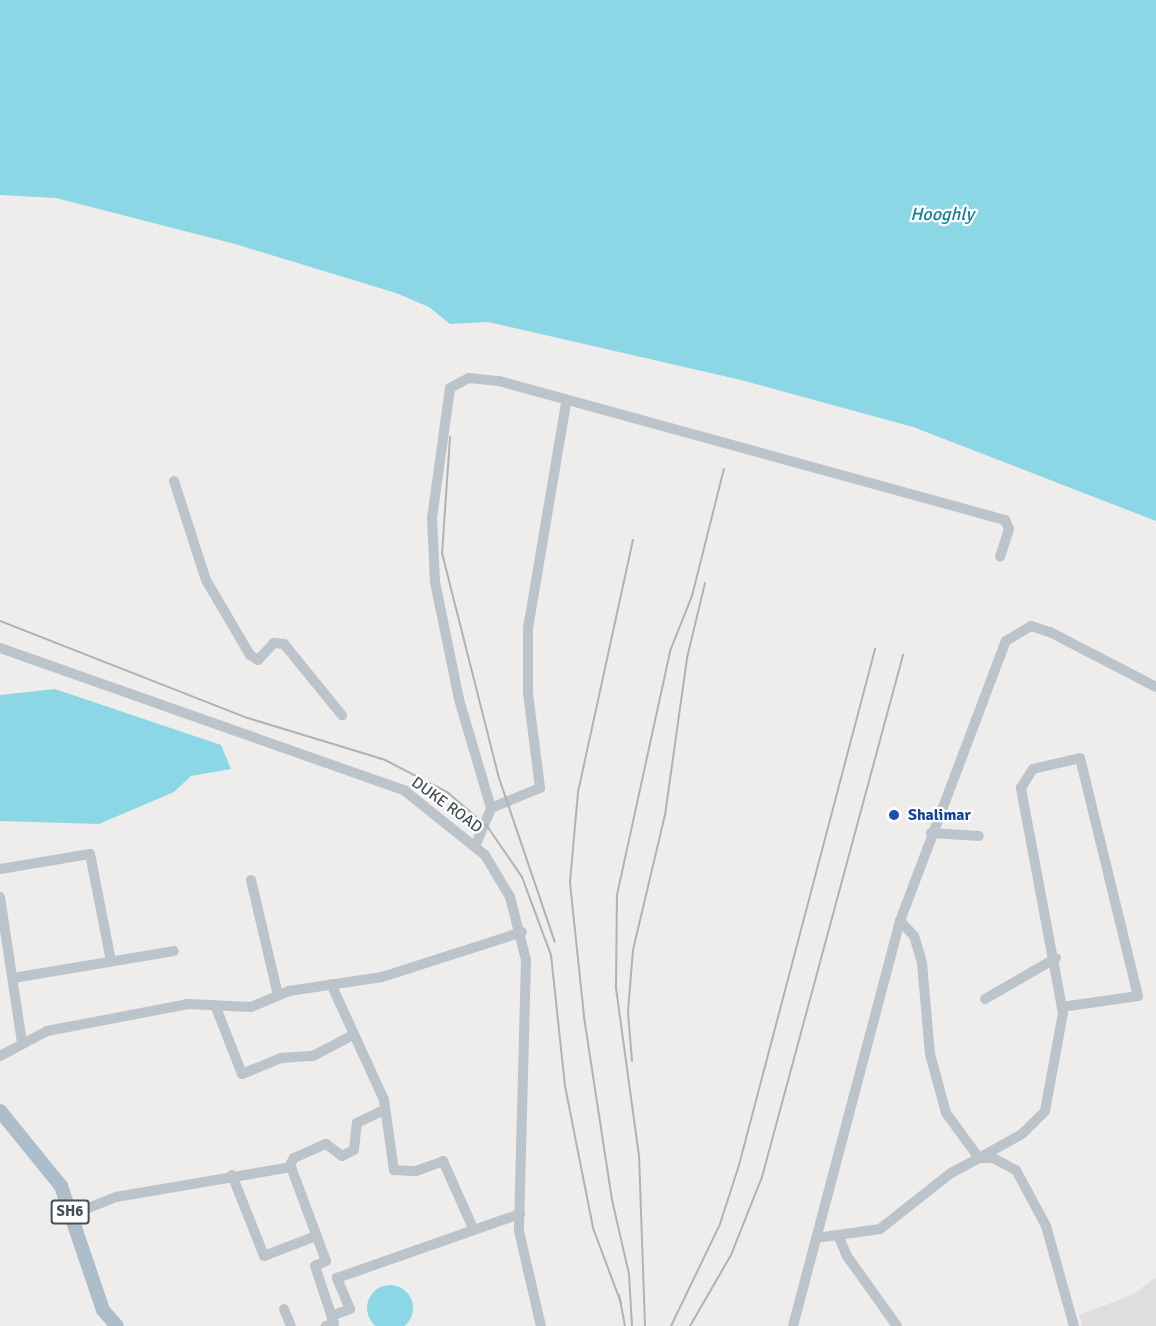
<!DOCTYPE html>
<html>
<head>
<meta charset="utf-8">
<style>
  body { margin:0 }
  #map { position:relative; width:1156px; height:1326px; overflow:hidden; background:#efecec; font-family:Signika,sans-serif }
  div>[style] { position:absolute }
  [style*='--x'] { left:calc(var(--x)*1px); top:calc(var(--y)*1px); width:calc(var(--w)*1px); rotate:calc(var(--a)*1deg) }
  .education>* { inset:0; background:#e0ddde }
  .water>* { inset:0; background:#8cd7e5 }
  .round { border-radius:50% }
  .minor>* { height:10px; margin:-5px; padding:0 5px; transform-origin:5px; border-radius:5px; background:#bbc4cb }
  .major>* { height:14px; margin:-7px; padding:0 7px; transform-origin:7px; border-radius:7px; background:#adbdca }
  .rail>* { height:2px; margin:-1px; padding:0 1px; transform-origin:1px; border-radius:1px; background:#afb2b6 }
  .dots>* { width:16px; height:16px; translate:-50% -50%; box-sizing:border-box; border:3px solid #fff; border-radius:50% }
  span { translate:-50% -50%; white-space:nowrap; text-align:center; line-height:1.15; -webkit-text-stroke:4.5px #fff; paint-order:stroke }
  .shield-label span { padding:2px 4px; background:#fff; border:2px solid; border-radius:4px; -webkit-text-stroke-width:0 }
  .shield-label { font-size:15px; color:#465058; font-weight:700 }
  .street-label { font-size:16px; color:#465058 }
  .transit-label { font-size:16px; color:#164399; font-weight:700 }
  .left { translate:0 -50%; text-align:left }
  .water-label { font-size:18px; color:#168095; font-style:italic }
</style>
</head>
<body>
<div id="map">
  <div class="education">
    <i style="clip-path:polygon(1156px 1277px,1156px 1326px,1082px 1326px,1079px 1315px,1132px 1295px)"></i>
  </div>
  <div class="water">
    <i style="clip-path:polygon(0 0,1156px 0,1156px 521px,913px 427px,741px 380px,488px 322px,450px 324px,429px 307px,396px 293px,235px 244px,56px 198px,0 195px)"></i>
    <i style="clip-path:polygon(55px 689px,221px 745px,231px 769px,191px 776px,174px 792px,99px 824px,0 821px,0 695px)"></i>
    <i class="round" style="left:367px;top:1285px;width:46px;height:46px"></i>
  </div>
  <div class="minor">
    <i style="--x:174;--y:481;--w:104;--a:72.1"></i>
    <i style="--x:206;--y:580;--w:87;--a:59.6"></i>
    <i style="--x:250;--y:655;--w:9;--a:32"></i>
    <i style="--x:258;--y:660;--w:23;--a:-47"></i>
    <i style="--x:274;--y:643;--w:10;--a:6"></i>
    <i style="--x:284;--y:644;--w:92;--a:50.8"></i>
    <i style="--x:0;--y:648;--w:430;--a:19.4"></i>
    <i style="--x:405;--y:791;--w:102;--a:38.7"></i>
    <i style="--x:485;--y:855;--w:49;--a:59.2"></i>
    <i style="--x:510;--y:897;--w:65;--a:75.7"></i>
    <i style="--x:526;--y:960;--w:271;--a:91.5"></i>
    <i style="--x:519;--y:1231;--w:98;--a:77"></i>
    <i style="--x:491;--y:808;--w:53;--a:-22.2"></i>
    <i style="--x:540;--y:788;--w:96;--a:-97.2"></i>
    <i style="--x:528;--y:693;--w:65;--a:-90"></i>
    <i style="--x:528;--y:628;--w:228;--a:-80.4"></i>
    <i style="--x:931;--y:833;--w:48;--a:3.6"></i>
    <i style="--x:476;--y:844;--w:39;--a:-67"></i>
    <i style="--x:491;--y:808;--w:114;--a:-106.4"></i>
    <i style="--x:459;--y:699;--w:119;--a:-101.6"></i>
    <i style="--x:435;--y:582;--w:64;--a:-92.7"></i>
    <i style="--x:432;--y:518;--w:131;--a:-82.1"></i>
    <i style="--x:450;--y:388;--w:21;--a:-28"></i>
    <i style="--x:469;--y:378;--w:30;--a:6"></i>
    <i style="--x:499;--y:381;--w:525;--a:15.36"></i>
    <i style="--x:1005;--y:520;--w:10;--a:66"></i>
    <i style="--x:1009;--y:529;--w:29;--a:108"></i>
    <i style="--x:0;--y:869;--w:91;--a:-9.5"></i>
    <i style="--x:90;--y:854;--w:109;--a:78.9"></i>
    <i style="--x:251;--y:880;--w:118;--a:76.8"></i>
    <i style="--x:0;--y:897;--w:148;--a:81.4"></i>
    <i style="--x:900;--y:921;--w:21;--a:47"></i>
    <i style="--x:914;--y:936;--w:28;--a:73"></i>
    <i style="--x:922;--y:963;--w:91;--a:85"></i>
    <i style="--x:930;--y:1054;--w:61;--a:74.8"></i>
    <i style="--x:946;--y:1113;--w:56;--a:53.7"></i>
    <i style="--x:979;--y:1158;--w:49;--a:-29.2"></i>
    <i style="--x:1022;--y:1134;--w:33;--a:-45"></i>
    <i style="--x:1045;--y:1111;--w:100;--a:-79.6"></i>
    <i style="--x:1063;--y:1013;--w:229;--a:-100.6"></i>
    <i style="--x:1021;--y:788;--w:22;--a:-58"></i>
    <i style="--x:1033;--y:769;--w:48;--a:-13.2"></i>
    <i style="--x:1080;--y:758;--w:245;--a:76.3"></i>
    <i style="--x:1138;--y:996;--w:77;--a:171.8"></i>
    <i style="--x:13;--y:978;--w:163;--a:-9.5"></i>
    <i style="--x:331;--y:984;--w:128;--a:65.4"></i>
    <i style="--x:384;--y:1100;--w:71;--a:81.9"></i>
    <i style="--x:394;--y:1170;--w:22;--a:3"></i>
    <i style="--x:416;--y:1171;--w:29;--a:-20"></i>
    <i style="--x:443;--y:1161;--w:73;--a:65.9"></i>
    <i style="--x:985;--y:999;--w:82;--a:-30"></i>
    <i style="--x:215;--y:1005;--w:74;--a:68.6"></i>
    <i style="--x:242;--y:1074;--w:42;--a:-22.3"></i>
    <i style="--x:281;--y:1058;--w:32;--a:-4"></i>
    <i style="--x:313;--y:1056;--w:45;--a:-27.7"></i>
    <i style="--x:0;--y:1056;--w:53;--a:-28"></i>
    <i style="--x:47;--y:1031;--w:144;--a:-10.8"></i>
    <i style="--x:188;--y:1004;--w:63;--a:2.7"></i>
    <i style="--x:251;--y:1007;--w:41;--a:-22.8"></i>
    <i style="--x:289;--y:991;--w:94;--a:-8.6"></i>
    <i style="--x:382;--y:977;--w:147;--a:-17.8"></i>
    <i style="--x:289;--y:1167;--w:10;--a:-61"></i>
    <i style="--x:294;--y:1158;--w:35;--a:-24"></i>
    <i style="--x:326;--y:1144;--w:20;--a:37"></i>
    <i style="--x:342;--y:1156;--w:13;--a:-27"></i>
    <i style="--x:354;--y:1150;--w:27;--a:-84"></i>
    <i style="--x:357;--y:1123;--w:28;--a:-26"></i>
    <i style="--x:232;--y:1175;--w:87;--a:68.4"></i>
    <i style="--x:264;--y:1256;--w:56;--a:-21"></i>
    <i style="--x:71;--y:1215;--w:48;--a:-21.8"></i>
    <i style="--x:116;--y:1197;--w:178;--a:-9.7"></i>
    <i style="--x:291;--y:1167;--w:100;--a:69.6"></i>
    <i style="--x:326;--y:1261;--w:12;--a:156"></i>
    <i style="--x:315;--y:1266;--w:60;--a:71.6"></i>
    <i style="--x:334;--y:1323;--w:9;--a:159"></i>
    <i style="--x:838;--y:1235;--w:23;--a:67"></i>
    <i style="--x:847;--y:1256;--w:86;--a:54.5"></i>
    <i style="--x:816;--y:1238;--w:65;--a:-8"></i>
    <i style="--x:880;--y:1229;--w:90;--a:-38.3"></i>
    <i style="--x:951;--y:1173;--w:32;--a:-28"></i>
    <i style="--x:979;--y:1158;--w:14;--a:0"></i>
    <i style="--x:993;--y:1158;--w:26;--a:28"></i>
    <i style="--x:1016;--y:1170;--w:64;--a:61.8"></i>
    <i style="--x:1046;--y:1226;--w:104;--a:74.4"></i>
    <i style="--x:284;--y:1309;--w:18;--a:68"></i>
    <i style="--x:331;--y:1316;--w:20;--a:-20"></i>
    <i style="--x:350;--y:1309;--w:34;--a:-113"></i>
    <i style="--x:337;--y:1278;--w:194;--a:-19.3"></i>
    <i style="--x:793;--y:1326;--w:419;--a:-75.2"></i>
    <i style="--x:900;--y:921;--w:299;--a:-69.3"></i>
    <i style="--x:1006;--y:641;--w:29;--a:-31"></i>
    <i style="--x:1031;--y:626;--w:20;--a:18"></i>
    <i style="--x:1050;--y:632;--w:119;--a:27.4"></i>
  </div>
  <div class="major">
    <i style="--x:0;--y:1111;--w:97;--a:50.9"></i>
    <i style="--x:61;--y:1186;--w:131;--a:71.3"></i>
    <i style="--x:103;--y:1310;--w:21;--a:49"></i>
  </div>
  <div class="rail">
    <i style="--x:450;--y:437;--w:116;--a:93.9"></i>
    <i style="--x:442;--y:553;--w:229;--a:75.8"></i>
    <i style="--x:498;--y:775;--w:176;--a:71.2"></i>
    <i style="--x:0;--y:621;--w:266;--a:21.4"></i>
    <i style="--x:248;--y:718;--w:143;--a:17"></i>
    <i style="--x:385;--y:760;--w:70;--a:27.3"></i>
    <i style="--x:447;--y:792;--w:52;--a:40.4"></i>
    <i style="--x:487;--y:826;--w:62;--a:55.5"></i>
    <i style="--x:522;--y:877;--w:83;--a:69.6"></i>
    <i style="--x:551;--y:955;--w:132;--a:83.9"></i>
    <i style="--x:565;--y:1086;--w:145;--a:78.8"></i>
    <i style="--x:593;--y:1228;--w:80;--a:69.5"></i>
    <i style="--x:632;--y:1061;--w:49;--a:-94.7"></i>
    <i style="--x:628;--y:1012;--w:62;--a:-85.4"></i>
    <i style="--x:633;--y:950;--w:139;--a:-76.7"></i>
    <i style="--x:665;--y:815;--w:159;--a:-82"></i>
    <i style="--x:687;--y:658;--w:77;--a:-76.5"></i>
    <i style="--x:619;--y:1295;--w:32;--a:79"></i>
    <i style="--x:632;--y:1326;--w:52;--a:-93.3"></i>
    <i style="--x:629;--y:1274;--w:76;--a:-102.9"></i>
    <i style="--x:612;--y:1200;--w:186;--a:-98.7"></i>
    <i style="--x:584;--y:1016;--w:135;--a:-96"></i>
    <i style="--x:570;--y:882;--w:90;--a:-84.9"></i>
    <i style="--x:578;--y:792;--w:258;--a:-77.7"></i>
    <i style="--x:645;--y:1326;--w:170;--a:-92"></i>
    <i style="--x:639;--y:1156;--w:171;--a:-97.8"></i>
    <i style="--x:616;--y:987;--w:92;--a:-89.4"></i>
    <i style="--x:617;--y:895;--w:250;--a:-77.7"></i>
    <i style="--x:670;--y:651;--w:59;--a:-68.2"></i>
    <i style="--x:692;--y:596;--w:131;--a:-75.9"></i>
    <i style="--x:671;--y:1326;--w:113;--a:-64.3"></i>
    <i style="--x:720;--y:1224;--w:62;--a:-72.1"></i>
    <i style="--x:739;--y:1165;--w:534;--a:-75.23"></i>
    <i style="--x:690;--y:1326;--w:82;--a:-60"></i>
    <i style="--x:731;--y:1255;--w:84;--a:-68.3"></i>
    <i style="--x:762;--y:1177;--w:541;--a:-74.88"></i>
  </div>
  <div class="dots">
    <i style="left:894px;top:815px;background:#1a4fb4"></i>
  </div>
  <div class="shield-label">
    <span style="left:70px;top:1212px">SH6</span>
  </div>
  <div class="street-label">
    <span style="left:447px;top:805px;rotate:36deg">DUKE ROAD</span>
  </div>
  <div class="transit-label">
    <span class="left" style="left:908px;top:815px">Shalimar</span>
  </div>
  <div class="water-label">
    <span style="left:942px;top:214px">Hooghly</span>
  </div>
</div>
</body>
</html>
